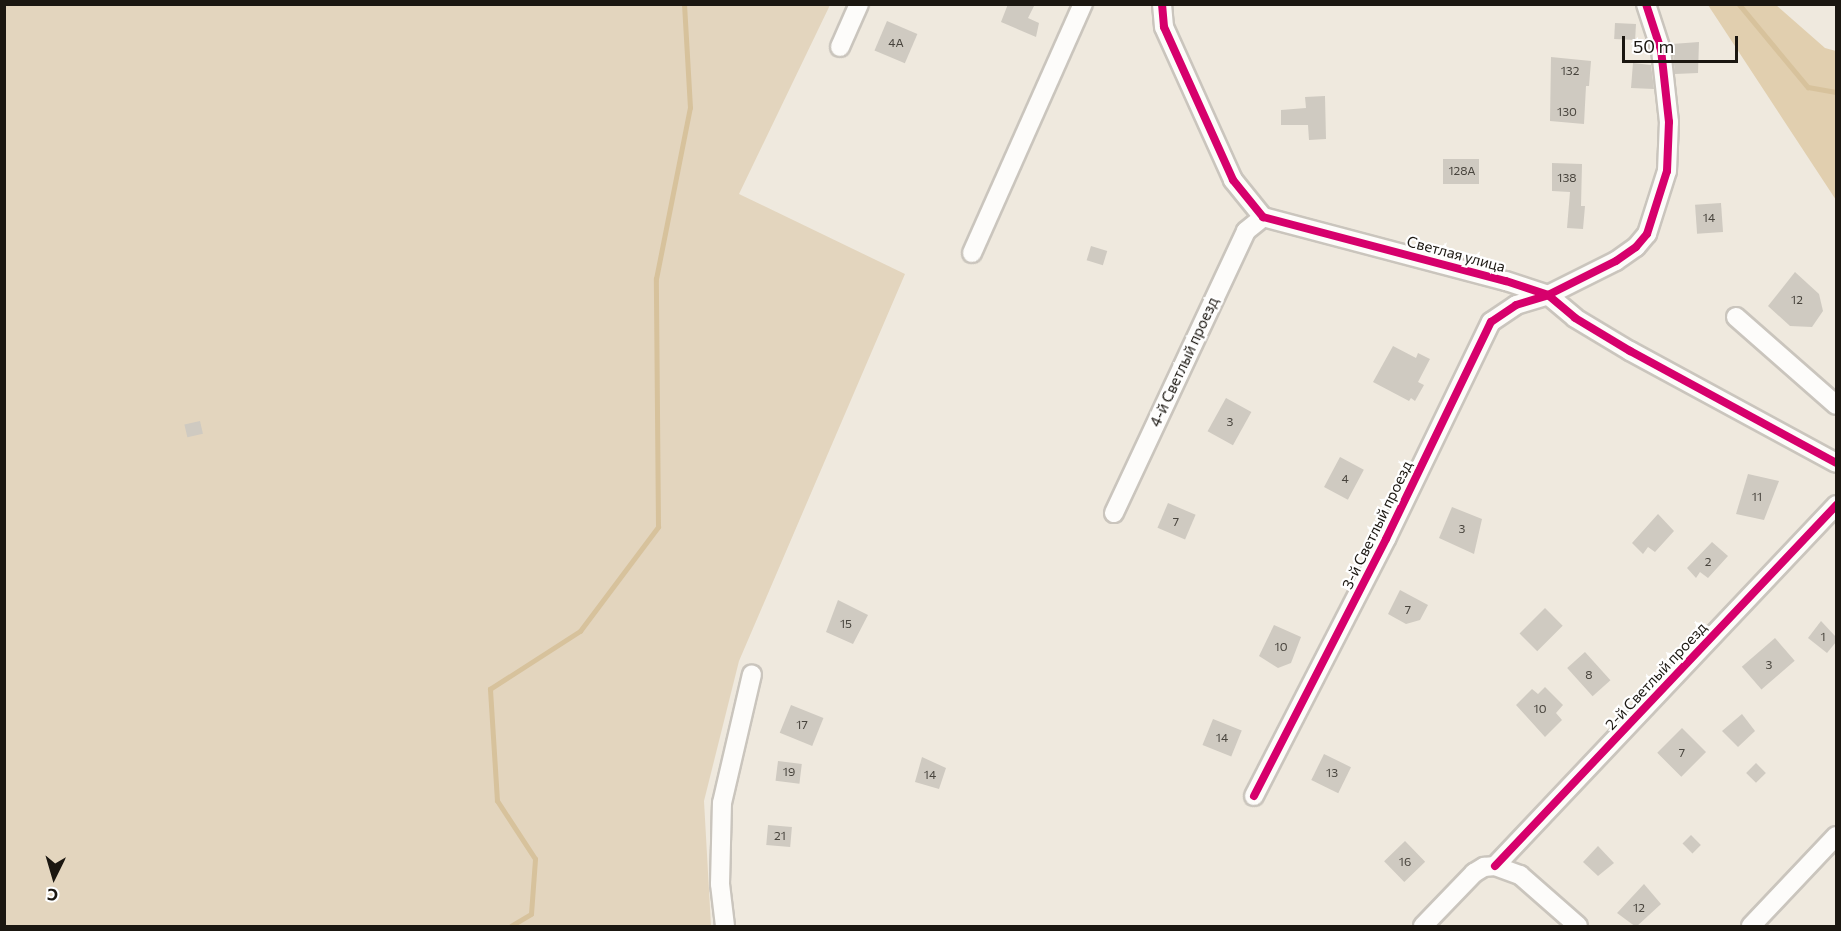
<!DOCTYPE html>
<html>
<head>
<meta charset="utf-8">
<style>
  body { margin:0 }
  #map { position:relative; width:1841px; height:931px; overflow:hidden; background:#efe9de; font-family:Commissioner,sans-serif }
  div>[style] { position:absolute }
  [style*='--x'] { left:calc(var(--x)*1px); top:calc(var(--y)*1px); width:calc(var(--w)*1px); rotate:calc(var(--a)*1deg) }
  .green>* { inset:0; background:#e3d5be }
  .forest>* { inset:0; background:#e1cfaf }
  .stream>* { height:4.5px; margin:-2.25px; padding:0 2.25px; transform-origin:2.25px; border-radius:2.25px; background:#d7c29c }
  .building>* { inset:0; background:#cfcac1; transform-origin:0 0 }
  .roads { filter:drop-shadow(2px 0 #cac5bd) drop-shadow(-2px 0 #cac5bd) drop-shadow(0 2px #cac5bd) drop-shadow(0 -2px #cac5bd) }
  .minor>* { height:18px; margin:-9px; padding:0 9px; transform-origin:9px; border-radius:9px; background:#fdfcfa }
  .cycleway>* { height:8px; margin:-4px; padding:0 4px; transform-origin:4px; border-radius:4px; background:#d6006c }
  span { translate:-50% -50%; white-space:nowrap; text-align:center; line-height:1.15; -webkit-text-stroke:4.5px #fff; paint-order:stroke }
  .number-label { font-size:12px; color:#48443d }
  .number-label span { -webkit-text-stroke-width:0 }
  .street-label { font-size:15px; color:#1b1711 }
  .frame { position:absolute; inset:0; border:6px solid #1b1711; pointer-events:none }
  .north { position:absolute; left:24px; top:847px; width:60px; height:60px; -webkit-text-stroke:4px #fff; paint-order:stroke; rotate:185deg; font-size:16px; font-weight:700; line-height:24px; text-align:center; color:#1b1711 }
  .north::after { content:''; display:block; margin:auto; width:21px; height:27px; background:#1b1711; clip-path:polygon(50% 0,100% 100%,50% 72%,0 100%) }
  .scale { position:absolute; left:1622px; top:36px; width:116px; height:27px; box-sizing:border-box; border:3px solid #1b1711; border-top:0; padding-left:8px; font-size:18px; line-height:21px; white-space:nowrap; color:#1b1711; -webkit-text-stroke:4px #fff; paint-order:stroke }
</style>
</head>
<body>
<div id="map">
  <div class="green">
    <i style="clip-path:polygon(5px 5px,830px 5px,739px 194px,905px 274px,739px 661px,704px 801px,711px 926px,5px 926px)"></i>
  </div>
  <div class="forest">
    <i style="clip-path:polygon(1708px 5px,1776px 5px,1825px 48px,1836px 51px,1836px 200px)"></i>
  </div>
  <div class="stream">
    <i style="--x:1739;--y:4;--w:108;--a:50.3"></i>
    <i style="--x:1808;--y:87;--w:28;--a:10"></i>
    <i style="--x:511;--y:926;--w:23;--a:-31"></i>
    <i style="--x:531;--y:914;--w:55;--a:-85.8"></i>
    <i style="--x:535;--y:859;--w:69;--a:-123.2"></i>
    <i style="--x:497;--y:801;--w:112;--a:-93.6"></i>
    <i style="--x:490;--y:689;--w:107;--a:-32.8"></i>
    <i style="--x:580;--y:631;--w:130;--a:-53.1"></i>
    <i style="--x:658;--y:527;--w:248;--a:-90.5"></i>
    <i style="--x:656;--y:279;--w:174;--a:-78.8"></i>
    <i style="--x:690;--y:108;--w:104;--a:-93.3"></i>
  </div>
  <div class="building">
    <i style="clip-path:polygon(1008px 4px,1035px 4px,1028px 18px,1039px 23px,1036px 37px,1001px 22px)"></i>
    <i style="left:887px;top:21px;width:33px;height:32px;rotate:23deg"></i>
    <i style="left:1615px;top:23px;width:21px;height:16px;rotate:3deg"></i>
    <i style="clip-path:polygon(1699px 42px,1698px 73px,1675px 74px,1672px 44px)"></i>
    <i style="clip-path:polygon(1551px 57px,1591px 61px,1589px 86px,1586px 86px,1584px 124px,1550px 121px)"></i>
    <i style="clip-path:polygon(1633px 63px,1651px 65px,1654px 89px,1631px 88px)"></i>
    <i style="clip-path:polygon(1325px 96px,1326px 139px,1309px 140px,1308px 125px,1281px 125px,1281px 110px,1306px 108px,1305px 97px)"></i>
    <i style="left:1443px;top:159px;width:36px;height:25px"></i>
    <i style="clip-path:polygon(1552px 163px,1582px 164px,1581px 206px,1585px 206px,1583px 229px,1567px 228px,1570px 192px,1552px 191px)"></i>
    <i style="left:1721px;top:203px;width:29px;height:26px;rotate:86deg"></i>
    <i style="left:1091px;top:246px;width:17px;height:15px;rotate:17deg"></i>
    <i style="clip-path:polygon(1795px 272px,1819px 294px,1823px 311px,1812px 327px,1790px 326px,1768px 306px)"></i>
    <i style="clip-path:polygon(1393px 346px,1416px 358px,1418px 353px,1430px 359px,1418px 382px,1424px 385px,1415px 401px,1411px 398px,1409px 401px,1373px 382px)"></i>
    <i style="left:1226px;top:398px;width:29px;height:38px;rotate:29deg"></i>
    <i style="left:200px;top:421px;width:13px;height:16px;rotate:77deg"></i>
    <i style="left:1340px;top:457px;width:27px;height:34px;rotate:28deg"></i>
    <i style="clip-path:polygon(1748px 474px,1779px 481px,1764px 520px,1736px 514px)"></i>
    <i style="left:1168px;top:503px;width:30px;height:27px;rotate:23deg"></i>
    <i style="clip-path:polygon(1452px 507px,1482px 519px,1474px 554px,1439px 538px)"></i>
    <i style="clip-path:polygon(1658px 514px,1674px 531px,1655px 552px,1648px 547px,1643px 554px,1632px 543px)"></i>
    <i style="clip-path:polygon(1712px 542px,1728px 556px,1708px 578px,1700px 572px,1696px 578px,1687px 568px)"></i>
    <i style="clip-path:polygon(1400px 590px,1428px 605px,1420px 620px,1406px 624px,1388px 614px)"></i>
    <i style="clip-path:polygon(838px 600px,868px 615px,853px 644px,826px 632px)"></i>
    <i style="left:1545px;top:608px;width:25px;height:36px;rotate:45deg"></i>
    <i style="clip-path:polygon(1821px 621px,1836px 637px,1836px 642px,1827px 653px,1808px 638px)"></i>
    <i style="clip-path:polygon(1274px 625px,1301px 637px,1291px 663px,1278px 668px,1259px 656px)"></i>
    <i style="left:1775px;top:638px;width:30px;height:44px;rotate:49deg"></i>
    <i style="left:1585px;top:652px;width:38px;height:24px;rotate:48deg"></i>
    <i style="clip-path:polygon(1545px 687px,1563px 705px,1556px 713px,1562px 720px,1545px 737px,1516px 705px,1532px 689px,1538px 694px)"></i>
    <i style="left:791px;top:705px;width:35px;height:30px;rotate:22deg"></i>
    <i style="clip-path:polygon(1742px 714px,1755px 731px,1738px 747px,1722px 731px)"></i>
    <i style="left:1213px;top:719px;width:31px;height:28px;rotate:22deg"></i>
    <i style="left:1682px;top:728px;width:34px;height:35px;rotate:45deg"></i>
    <i style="left:1324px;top:754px;width:30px;height:29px;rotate:26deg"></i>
    <i style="clip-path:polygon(922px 757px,946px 768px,939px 789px,915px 782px)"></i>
    <i style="left:778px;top:761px;width:24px;height:20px;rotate:7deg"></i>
    <i style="left:1756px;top:763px;width:14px;height:14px;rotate:45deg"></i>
    <i style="left:768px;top:825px;width:24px;height:20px;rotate:5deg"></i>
    <i style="left:1691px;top:835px;width:14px;height:12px;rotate:45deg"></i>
    <i style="left:1405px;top:841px;width:29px;height:29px;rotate:46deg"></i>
    <i style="clip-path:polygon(1598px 846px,1614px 863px,1598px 876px,1583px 862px)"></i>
    <i style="clip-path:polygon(1644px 884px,1661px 904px,1636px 927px,1617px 913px)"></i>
  </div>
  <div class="roads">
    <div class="minor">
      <i style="--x:1162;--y:4;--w:23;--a:85"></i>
      <i style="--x:1164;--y:27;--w:168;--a:65.7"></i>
      <i style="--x:1233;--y:180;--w:48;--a:51"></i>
      <i style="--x:1263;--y:217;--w:251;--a:14.8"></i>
      <i style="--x:1506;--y:281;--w:44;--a:18.4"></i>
      <i style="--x:1548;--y:295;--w:35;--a:40"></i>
      <i style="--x:1575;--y:318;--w:64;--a:31"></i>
      <i style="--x:1630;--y:351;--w:234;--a:28.5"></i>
      <i style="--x:840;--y:47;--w:47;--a:-66.2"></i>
      <i style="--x:972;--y:253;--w:273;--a:-66"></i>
      <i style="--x:1736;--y:317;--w:133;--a:41.3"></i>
      <i style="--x:1114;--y:513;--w:311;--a:-64.9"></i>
      <i style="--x:1246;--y:231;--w:22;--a:-39"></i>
      <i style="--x:1254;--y:796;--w:289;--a:-62.8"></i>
      <i style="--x:1386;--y:539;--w:241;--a:-64.2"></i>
      <i style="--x:1491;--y:322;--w:30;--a:-34"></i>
      <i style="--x:1516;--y:305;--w:34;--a:-17"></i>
      <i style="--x:1548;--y:295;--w:76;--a:-26.6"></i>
      <i style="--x:1616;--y:261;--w:24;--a:-35"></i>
      <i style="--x:1636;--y:247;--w:17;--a:-50"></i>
      <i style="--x:1647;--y:234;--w:66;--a:-72.4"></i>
      <i style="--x:1667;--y:171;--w:49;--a:-87.7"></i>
      <i style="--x:1669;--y:122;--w:72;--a:-96.3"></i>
      <i style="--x:1661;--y:50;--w:48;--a:-108.1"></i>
      <i style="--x:1495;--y:866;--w:497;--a:-46.6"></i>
      <i style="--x:725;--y:926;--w:42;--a:-96.8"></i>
      <i style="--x:720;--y:884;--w:81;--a:-88.6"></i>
      <i style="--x:722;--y:803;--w:132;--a:-76.9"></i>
      <i style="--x:1423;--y:926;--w:74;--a:-46.1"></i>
      <i style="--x:1474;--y:873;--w:12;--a:-31"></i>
      <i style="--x:1484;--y:867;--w:11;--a:-5"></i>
      <i style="--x:1495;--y:866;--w:27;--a:20"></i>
      <i style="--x:1520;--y:875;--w:77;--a:41.3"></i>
      <i style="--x:1751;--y:926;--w:124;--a:-46.6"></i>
    </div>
  </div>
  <div class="cycleway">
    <i style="--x:1162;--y:4;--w:23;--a:85"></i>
    <i style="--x:1164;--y:27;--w:168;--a:65.7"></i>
    <i style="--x:1233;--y:180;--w:48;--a:51"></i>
    <i style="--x:1263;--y:217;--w:251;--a:14.8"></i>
    <i style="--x:1506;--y:281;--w:44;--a:18.4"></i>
    <i style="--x:1548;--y:295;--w:35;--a:40"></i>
    <i style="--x:1575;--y:318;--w:64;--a:31"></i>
    <i style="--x:1630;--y:351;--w:234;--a:28.5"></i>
    <i style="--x:1254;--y:796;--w:289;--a:-62.8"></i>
    <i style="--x:1386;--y:539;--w:241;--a:-64.2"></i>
    <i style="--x:1491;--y:322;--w:30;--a:-34"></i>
    <i style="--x:1516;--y:305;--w:34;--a:-17"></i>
    <i style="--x:1548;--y:295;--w:76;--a:-26.6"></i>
    <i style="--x:1616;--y:261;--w:24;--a:-35"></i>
    <i style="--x:1636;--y:247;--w:17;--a:-50"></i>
    <i style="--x:1647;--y:234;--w:66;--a:-72.4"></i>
    <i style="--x:1667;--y:171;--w:49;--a:-87.7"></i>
    <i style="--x:1669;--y:122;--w:72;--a:-96.3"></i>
    <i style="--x:1661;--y:50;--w:48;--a:-108.1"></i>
    <i style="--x:1495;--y:866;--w:497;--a:-46.6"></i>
  </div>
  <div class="number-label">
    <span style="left:896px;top:43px">4А</span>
    <span style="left:1570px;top:71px">132</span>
    <span style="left:1567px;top:112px">130</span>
    <span style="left:1462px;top:171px">128А</span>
    <span style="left:1567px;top:178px">138</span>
    <span style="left:1709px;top:218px">14</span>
    <span style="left:1797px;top:300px">12</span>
    <span style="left:1230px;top:422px">3</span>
    <span style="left:1345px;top:479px">4</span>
    <span style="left:1757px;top:497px">11</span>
    <span style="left:1176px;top:522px">7</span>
    <span style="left:1462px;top:529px">3</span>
    <span style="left:1708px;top:562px">2</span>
    <span style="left:1408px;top:610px">7</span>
    <span style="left:846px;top:624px">15</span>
    <span style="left:1823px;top:637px">1</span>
    <span style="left:1281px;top:647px">10</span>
    <span style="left:1769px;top:665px">3</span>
    <span style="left:1589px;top:675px">8</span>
    <span style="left:1540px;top:709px">10</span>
    <span style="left:802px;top:725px">17</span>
    <span style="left:1222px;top:738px">14</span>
    <span style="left:1682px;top:753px">7</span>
    <span style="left:789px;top:772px">19</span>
    <span style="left:1332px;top:773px">13</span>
    <span style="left:930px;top:775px">14</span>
    <span style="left:780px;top:836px">21</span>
    <span style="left:1405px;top:862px">16</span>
    <span style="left:1639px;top:908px">12</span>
  </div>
  <div class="street-label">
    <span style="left:1456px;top:254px;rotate:15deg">Светлая улица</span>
    <span style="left:1184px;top:362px;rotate:-65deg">4-й Светлый проезд</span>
    <span style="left:1377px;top:525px;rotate:-64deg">3-й Светлый проезд</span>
    <span style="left:1656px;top:676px;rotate:-47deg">2-й Светлый проезд</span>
  </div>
  <div class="frame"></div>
  <div class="north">С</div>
  <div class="scale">50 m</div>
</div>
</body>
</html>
